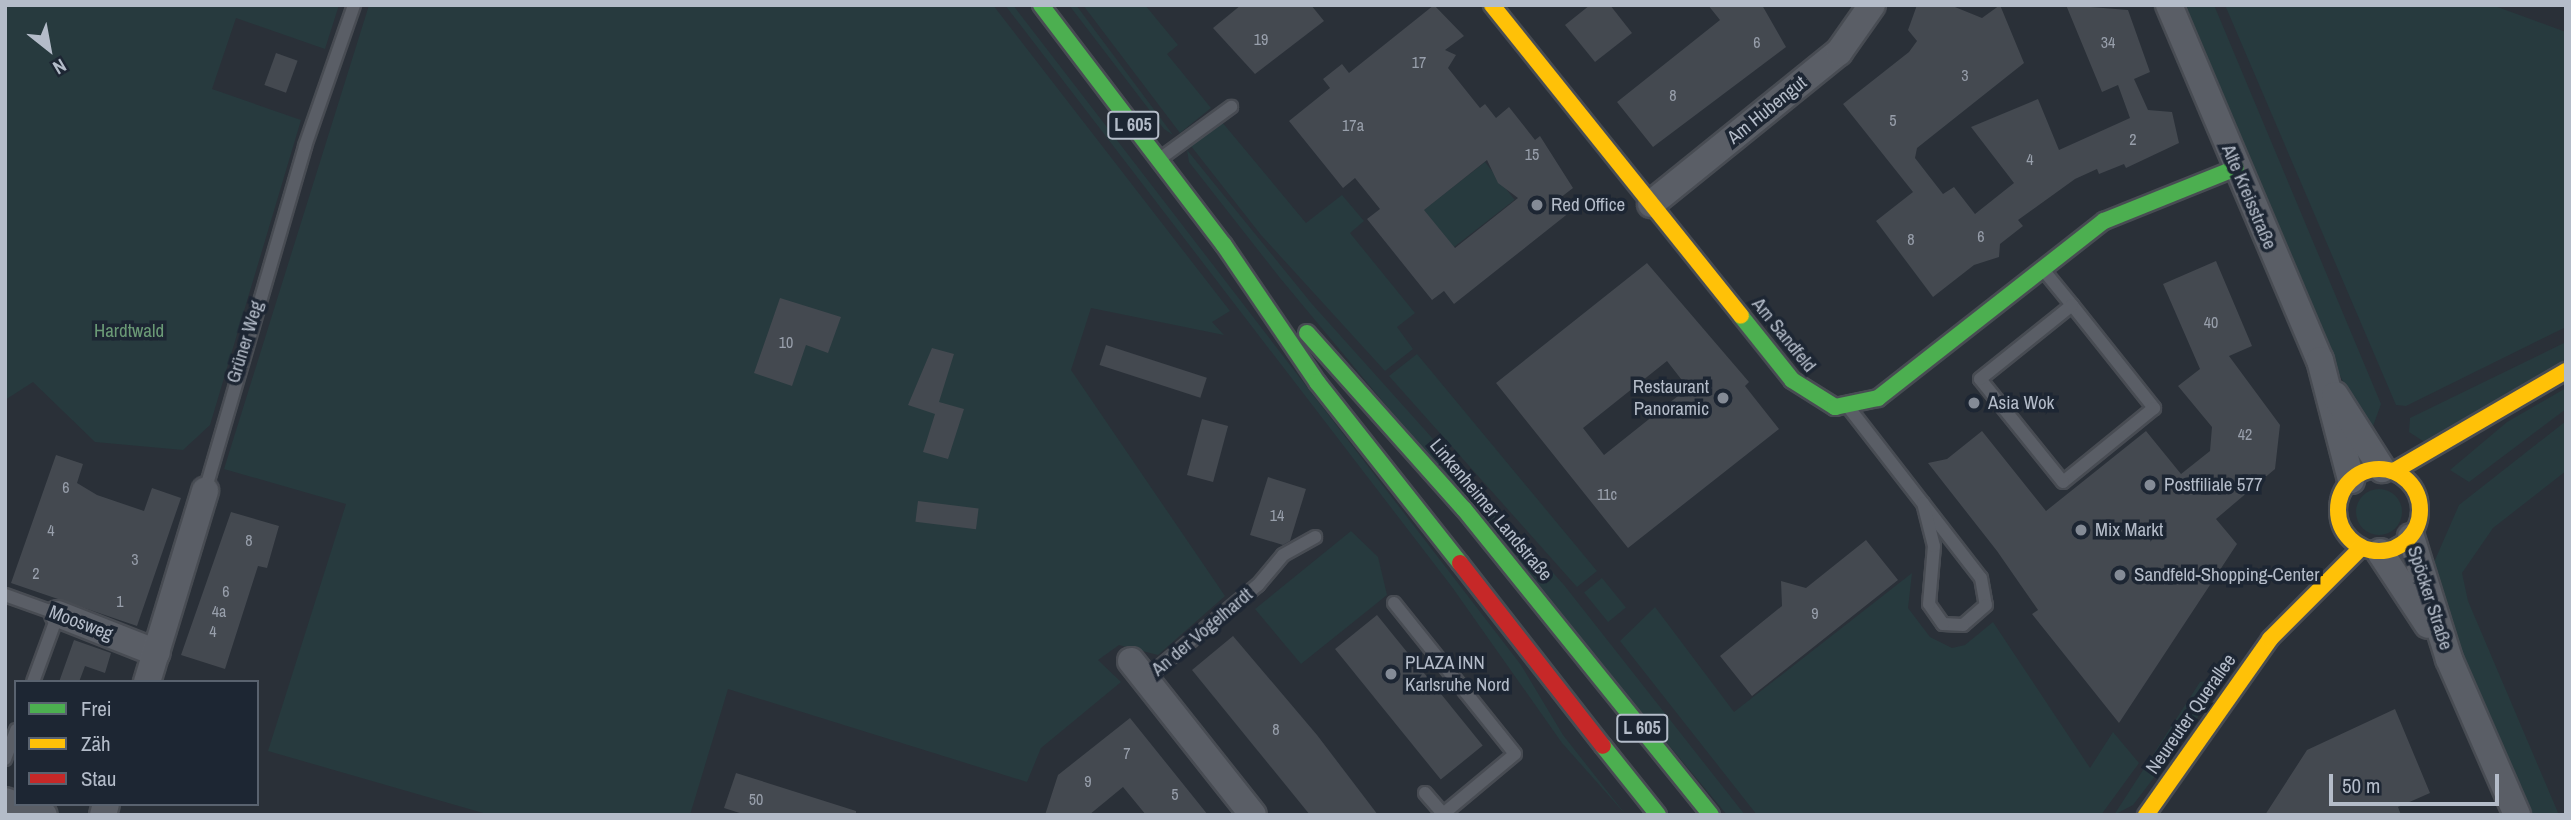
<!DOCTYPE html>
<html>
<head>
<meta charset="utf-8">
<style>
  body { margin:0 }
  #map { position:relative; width:2571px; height:820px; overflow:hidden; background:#2a3038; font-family:"Archivo Narrow",sans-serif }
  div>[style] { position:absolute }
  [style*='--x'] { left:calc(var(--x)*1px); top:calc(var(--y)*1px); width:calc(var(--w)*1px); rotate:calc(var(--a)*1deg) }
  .green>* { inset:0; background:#273a3e; transform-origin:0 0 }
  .round { border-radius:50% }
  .building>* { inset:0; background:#444950; transform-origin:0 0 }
  .roads { filter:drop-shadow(2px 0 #484c53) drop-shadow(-2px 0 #484c53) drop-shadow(0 2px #484c53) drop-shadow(0 -2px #484c53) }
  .lane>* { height:12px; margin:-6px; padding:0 6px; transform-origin:6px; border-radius:6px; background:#5a5e66 }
  .street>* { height:26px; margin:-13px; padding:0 13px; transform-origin:13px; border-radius:13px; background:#5a5e66 }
  .fast>* { height:16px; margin:-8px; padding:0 8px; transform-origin:8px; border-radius:8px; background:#4caf50 }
  .slow>* { height:16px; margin:-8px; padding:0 8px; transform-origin:8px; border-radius:8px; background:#ffc107 }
  .slow>.ring { margin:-8px; padding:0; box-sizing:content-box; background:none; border:16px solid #ffc107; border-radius:50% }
  .jam>* { height:16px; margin:-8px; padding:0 8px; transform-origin:8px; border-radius:8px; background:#c62828 }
  .dots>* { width:19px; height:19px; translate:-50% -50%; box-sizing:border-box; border:4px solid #1d2633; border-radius:50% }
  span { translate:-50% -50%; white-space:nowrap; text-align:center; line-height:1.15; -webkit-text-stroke:7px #1d2633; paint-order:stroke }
  .number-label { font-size:16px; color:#989fab }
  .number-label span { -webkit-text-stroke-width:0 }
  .shield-label span { padding:2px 5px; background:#1d2633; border:2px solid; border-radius:5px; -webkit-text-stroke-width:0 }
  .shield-label { font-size:18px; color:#b4bcc9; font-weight:700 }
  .street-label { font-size:19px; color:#b4bcc9 }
  .poi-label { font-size:19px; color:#b4bcc9 }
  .left { translate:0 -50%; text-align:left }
  .right { translate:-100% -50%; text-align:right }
  .park-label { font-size:19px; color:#6b9a76 }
  .frame { position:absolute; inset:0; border:7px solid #b4bcc9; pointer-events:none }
  .legend { position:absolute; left:14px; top:680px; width:245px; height:126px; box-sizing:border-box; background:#1d2633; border:2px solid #59626f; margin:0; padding:9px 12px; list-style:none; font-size:21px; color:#b4bcc9 }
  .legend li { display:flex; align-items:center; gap:14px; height:35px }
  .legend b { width:35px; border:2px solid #59626f }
  .north { position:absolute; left:14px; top:14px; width:70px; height:70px; -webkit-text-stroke:5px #1d2633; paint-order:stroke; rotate:149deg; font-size:19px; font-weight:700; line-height:28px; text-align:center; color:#b4bcc9 }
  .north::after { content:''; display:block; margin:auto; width:24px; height:32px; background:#b4bcc9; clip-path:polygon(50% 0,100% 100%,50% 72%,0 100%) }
  .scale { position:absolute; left:2329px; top:774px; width:170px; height:32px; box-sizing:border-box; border:4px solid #b4bcc9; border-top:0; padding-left:9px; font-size:21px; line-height:24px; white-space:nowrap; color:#b4bcc9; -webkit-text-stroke:5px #1d2633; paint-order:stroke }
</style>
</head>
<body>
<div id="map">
  <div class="green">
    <i style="clip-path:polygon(5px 5px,339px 5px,325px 49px,236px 18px,212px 89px,301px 120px,210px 425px,183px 450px,95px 442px,33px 382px,5px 400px)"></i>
    <i style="clip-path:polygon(369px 5px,993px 5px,1230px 311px,1212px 322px,1224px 335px,1091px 308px,1071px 370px,1225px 596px,1158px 655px,1119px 645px,1098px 660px,1121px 682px,1041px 748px,1027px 782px,728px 689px,690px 815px,490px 815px,268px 751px,346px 504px,224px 469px)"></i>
    <i style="clip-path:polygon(1005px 5px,1013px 5px,1521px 665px,1563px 735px,1626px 815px,1562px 743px,1452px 587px)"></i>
    <i style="clip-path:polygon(1069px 5px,1076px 5px,1173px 135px,1164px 129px)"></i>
    <i style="clip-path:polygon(1083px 5px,1145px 5px,1178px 45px,1167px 54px,1211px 108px,1180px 133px)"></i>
    <i style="clip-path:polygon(2181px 5px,2214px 5px,2381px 404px,2373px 426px,2367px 428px,2330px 356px)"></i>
    <i style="clip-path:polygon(2225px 5px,2492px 5px,2566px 32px,2566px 327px,2406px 406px,2396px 405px)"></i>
    <i style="clip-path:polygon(1222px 122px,1306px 223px,1342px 195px,1364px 221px,1350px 233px,1415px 313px,1397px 327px,1413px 349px,1385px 371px,1261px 235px,1191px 146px)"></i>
    <i style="clip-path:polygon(1187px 150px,1312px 304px,1564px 585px,1745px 815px,1727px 815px,1280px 278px,1189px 162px)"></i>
    <i style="left:1485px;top:162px;width:48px;height:78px;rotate:52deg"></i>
    <i style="clip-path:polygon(2566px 342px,2566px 360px,2426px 443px,2409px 432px,2410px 418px)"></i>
    <i style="clip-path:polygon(1417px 354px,1597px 571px,1577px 587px,1389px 376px)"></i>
    <i style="clip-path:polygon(2566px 388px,2566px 409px,2469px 482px,2450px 470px,2507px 422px)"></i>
    <i style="clip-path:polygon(2566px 421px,2566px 471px,2493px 528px,2462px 573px,2468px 601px,2559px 815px,2533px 815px,2428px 576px,2459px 505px)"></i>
    <i class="round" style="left:2356px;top:489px;width:46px;height:46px"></i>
    <i style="clip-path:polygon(1351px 531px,1378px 557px,1387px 595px,1301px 664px,1255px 609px)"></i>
    <i style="clip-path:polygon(1912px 573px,1908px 608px,1930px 637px,1952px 648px,1965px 645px,1993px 622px,2090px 768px,2113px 732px,2139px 763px,2101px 815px,1757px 815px,1620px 641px,1655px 607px,1734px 712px)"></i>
    <i style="left:1602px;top:578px;width:38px;height:23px;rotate:51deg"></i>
    <i style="clip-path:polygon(2213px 680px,2195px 724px,2133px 805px,2114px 815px,2200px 682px)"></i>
  </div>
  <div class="building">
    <i style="clip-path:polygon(1241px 5px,1311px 5px,1324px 21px,1255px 74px,1213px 28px)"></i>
    <i style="clip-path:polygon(evenodd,1434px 5px,1464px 36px,1445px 50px,1456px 55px,1448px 68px,1480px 108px,1485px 104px,1496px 118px,1509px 107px,1535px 140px,1540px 136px,1573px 188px,1560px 198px,1570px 212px,1454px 304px,1444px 291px,1432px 300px,1367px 219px,1380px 209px,1355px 178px,1343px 188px,1289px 121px,1330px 88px,1323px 79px,1342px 64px,1349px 73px,1434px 5px,1487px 160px,1498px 183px,1518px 198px,1455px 248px,1424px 210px,1487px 160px)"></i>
    <i style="clip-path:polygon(1590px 5px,1610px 5px,1632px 33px,1595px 62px,1565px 25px)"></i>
    <i style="clip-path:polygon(1708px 5px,1762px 5px,1786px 47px,1653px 147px,1617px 102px,1720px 20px)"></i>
    <i style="clip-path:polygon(1917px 5px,1950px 5px,1982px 18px,2000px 5px,2024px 63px,1917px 148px,1915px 158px,1943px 194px,1954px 187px,1975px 214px,2014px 183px,1971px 127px,2038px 99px,2059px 150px,2130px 118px,2118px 85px,2102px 92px,2066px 5px,2128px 10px,2150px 72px,2134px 79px,2148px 110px,2172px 112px,2179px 143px,2126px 168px,2124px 164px,2099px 174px,2097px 169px,2075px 179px,2018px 220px,2023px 226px,2000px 244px,1999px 257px,1974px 265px,1933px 297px,1876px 221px,1913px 192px,1843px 104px,1909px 52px,1917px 41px,1908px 30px)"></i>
    <i style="left:276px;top:53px;width:23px;height:34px;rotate:20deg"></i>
    <i style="clip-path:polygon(2216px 261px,2252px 346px,2229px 356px,2280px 425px,2275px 469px,2216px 519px,2237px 544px,2119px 723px,2032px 614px,2038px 610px,1997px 551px,1928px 463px,1947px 459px,1982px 431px,2046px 511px,2146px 431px,2181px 474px,2210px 451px,2212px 427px,2178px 386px,2200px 369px,2163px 284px)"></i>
    <i style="clip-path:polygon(evenodd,1647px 263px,1749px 382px,1745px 386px,1779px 429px,1628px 548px,1496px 383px,1647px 263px,1667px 361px,1688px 388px,1604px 455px,1583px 428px,1667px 361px)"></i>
    <i style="clip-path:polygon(780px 298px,841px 317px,828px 353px,806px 345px,792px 386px,754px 373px)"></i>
    <i style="left:1106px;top:345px;width:106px;height:21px;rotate:18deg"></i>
    <i style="clip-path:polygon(932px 348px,954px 354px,939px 402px,964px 409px,948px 459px,923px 452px,935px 414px,908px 405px)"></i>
    <i style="left:1202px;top:419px;width:27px;height:58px;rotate:15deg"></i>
    <i style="clip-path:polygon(56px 455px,83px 464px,77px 483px,97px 495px,144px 511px,152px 488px,181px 498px,137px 626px,11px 583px)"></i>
    <i style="clip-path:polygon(1268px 477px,1306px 489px,1290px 541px,1283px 545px,1250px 535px)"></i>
    <i style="left:918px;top:501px;width:61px;height:21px;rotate:7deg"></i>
    <i style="clip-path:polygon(231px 512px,279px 526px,267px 568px,258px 566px,225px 669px,181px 655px)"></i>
    <i style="clip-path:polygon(1866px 540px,1898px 580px,1752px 696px,1720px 656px,1782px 606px,1781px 581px,1806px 588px)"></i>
    <i style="left:1377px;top:615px;width:168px;height:54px;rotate:51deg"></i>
    <i style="clip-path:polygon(1233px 636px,1317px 735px,1378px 815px,1310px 815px,1192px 670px)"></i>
    <i style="clip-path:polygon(74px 640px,111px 653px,105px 673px,85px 666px,79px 682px,59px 682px)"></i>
    <i style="clip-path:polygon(2395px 709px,2430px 793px,2398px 807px,2401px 815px,2265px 815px,2307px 750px)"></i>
    <i style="clip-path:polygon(1130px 718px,1208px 815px,1146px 815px,1123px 787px,1089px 815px,1045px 815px,1058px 775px)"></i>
    <i style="clip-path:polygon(736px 773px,856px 811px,856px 815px,746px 815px,724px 808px)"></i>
  </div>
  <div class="roads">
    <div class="lane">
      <i style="--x:1161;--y:158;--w:87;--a:-36.1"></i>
      <i style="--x:2045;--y:272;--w:43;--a:50.7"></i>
      <i style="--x:2072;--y:305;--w:132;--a:51.5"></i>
      <i style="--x:2154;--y:408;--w:117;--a:140.9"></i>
      <i style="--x:2063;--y:482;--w:132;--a:-128.9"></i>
      <i style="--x:1980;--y:379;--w:118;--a:-38.8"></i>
      <i style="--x:1849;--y:408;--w:215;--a:52.2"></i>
      <i style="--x:1981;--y:578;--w:27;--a:80"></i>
      <i style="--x:1986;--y:605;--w:30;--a:139"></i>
      <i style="--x:1963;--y:625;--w:20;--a:-177"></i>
      <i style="--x:1943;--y:624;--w:24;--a:-125"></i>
      <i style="--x:1929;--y:604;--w:58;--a:-85.1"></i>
      <i style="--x:1934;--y:546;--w:44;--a:-104.3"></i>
      <i style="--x:205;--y:491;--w:359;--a:-73.8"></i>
      <i style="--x:305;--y:146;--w:149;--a:-70.8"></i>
      <i style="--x:5;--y:595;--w:56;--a:19.7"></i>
      <i style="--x:58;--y:614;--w:72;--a:110.2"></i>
      <i style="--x:1394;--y:603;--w:193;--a:51.3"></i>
      <i style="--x:1515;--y:754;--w:95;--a:140.1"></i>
      <i style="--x:1145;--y:679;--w:147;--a:-39.8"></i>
      <i style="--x:1258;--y:585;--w:39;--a:-50"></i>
      <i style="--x:1283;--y:555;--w:37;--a:-29"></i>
      <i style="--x:5;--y:759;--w:31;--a:-69"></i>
      <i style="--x:1425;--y:793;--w:28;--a:49"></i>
    </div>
    <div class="street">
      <i style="--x:2169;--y:5;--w:386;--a:67"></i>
      <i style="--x:2320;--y:360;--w:124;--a:75.5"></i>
      <i style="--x:1651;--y:204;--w:242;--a:-39"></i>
      <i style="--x:1839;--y:52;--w:57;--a:-54.9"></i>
      <i style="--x:2335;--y:395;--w:88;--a:57.6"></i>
      <i style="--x:2411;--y:537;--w:128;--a:72.7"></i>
      <i style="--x:2449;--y:659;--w:170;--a:66.4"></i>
      <i style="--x:2380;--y:552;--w:87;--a:56.7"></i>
      <i style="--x:58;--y:614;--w:106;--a:21.5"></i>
      <i style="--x:1131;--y:661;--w:196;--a:51.6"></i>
      <i style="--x:147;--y:682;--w:200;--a:-73.1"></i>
      <i style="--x:5;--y:801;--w:41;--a:19.7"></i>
      <i style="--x:103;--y:815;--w:11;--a:-75"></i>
    </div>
    <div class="fast">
      <i style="--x:1041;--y:5;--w:302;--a:52.7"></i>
      <i style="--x:1224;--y:245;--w:166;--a:55.8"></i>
      <i style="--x:1317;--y:382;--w:231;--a:51.7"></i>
      <i style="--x:1741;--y:316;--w:82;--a:51.4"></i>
      <i style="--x:1792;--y:380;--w:51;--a:32.1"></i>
      <i style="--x:1835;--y:407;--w:44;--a:-11.8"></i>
      <i style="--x:1878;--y:398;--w:287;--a:-38.1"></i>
      <i style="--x:2104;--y:221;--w:142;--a:-21.9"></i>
      <i style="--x:1307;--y:333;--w:236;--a:48.3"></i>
      <i style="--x:1464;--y:509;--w:393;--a:51.1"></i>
      <i style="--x:1603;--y:746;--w:88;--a:51.4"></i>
    </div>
    <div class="slow">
      <i style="--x:1492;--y:5;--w:398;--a:51.3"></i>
      <i class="ring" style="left:2338px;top:469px;width:66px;height:66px"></i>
      <i style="--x:2394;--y:471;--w:199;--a:-30.2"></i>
      <i style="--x:2146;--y:815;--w:215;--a:-54.8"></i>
      <i style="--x:2270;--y:639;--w:129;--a:-45"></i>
    </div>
    <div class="jam">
      <i style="--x:1460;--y:563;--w:232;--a:52"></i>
    </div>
  </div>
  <div class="dots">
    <i style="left:1537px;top:205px;background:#848b96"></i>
    <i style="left:1723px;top:398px;background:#848b96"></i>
    <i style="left:1974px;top:403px;background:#848b96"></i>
    <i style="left:2150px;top:485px;background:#848b96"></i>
    <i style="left:2081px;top:530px;background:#848b96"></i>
    <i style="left:2120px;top:575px;background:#848b96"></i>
    <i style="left:1391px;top:674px;background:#848b96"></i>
  </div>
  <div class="number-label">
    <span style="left:1261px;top:39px">19</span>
    <span style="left:1757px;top:42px">6</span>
    <span style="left:2108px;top:42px">34</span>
    <span style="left:1419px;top:62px">17</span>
    <span style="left:1965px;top:75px">3</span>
    <span style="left:1673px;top:95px">8</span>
    <span style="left:1893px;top:120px">5</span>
    <span style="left:1353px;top:125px">17a</span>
    <span style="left:2133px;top:139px">2</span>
    <span style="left:1532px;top:154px">15</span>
    <span style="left:2030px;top:159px">4</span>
    <span style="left:1981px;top:236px">6</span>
    <span style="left:1911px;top:239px">8</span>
    <span style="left:2211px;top:322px">40</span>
    <span style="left:786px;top:342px">10</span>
    <span style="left:2245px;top:434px">42</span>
    <span style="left:66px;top:487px">6</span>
    <span style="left:1607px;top:494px">11c</span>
    <span style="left:1277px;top:515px">14</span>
    <span style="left:51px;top:530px">4</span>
    <span style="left:249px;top:540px">8</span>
    <span style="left:135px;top:559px">3</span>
    <span style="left:36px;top:573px">2</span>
    <span style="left:226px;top:591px">6</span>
    <span style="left:120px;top:601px">1</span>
    <span style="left:219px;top:611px">4a</span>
    <span style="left:1815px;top:613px">9</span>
    <span style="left:213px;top:631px">4</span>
    <span style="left:1276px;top:729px">8</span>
    <span style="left:1127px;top:753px">7</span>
    <span style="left:1088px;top:781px">9</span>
    <span style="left:1175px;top:794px">5</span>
    <span style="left:756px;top:799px">50</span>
  </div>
  <div class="shield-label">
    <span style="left:1133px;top:125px">L 605</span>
    <span style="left:1642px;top:728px">L 605</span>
  </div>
  <div class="street-label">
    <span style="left:1767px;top:110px;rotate:-39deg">Am Hubengut</span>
    <span style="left:2249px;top:197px;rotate:67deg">Alte Kreisstraße</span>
    <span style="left:1784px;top:335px;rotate:51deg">Am Sandfeld</span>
    <span style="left:245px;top:342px;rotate:-73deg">Grüner Weg</span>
    <span style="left:1491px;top:510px;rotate:50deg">Linkenheimer Landstraße</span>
    <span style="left:2430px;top:598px;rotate:72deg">Spöcker Straße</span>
    <span style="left:81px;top:623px;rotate:21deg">Moosweg</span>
    <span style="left:1202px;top:632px;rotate:-40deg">An der Vogelhardt</span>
    <span style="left:2191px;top:714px;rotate:-55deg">Neureuter Querallee</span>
  </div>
  <div class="poi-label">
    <span class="left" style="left:1551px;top:205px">Red Office</span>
    <span class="right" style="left:1709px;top:398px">Restaurant<br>Panoramic</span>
    <span class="left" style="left:1988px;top:403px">Asia Wok</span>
    <span class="left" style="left:2164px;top:485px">Postfiliale 577</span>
    <span class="left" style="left:2095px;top:530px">Mix Markt</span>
    <span class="left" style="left:2134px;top:575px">Sandfeld-Shopping-Center</span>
    <span class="left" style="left:1405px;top:674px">PLAZA INN<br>Karlsruhe Nord</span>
  </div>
  <div class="park-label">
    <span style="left:129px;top:331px">Hardtwald</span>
  </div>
  <div class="frame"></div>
  <ul class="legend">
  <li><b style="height:9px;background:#4caf50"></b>Frei</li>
  <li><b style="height:9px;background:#ffc107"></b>Zäh</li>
  <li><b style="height:9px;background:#c62828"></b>Stau</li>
  </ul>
  <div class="north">N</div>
  <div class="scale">50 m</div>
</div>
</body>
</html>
